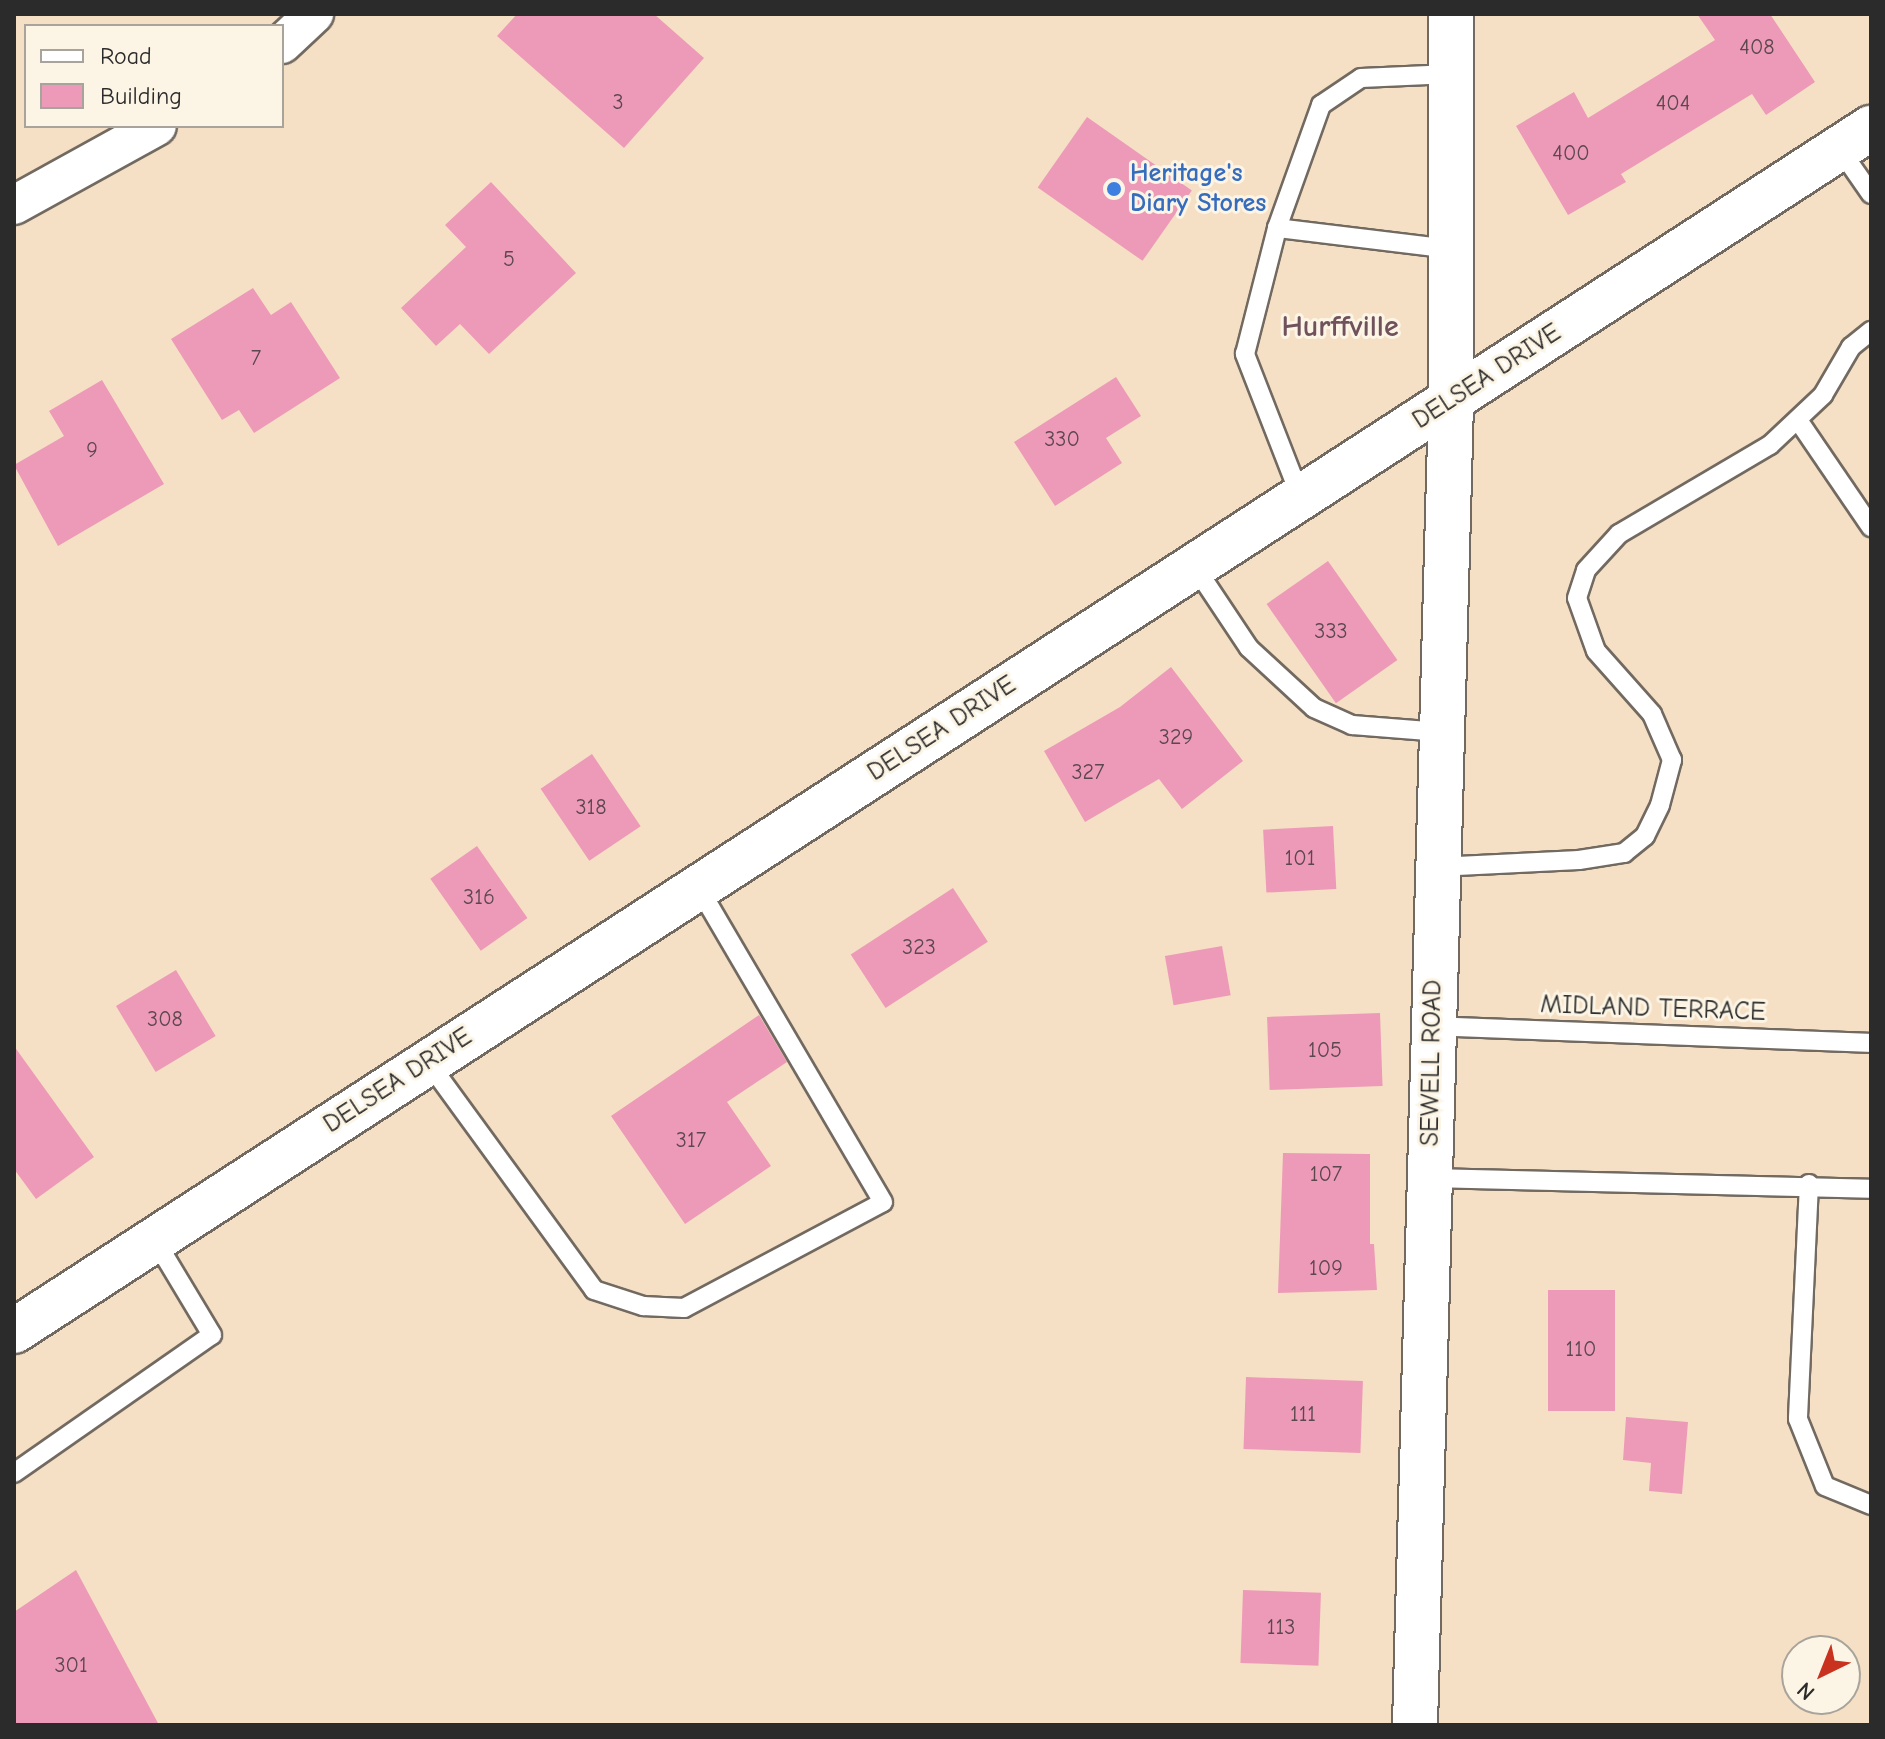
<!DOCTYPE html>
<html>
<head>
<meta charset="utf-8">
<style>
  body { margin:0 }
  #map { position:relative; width:1885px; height:1739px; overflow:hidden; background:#f6e0c5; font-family:"Comic Neue",sans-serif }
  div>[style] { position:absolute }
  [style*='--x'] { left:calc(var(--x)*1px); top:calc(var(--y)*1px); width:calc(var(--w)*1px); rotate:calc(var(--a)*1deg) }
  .building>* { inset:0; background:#ed9ab8; transform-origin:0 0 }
  .roads { filter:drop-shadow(2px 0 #726a61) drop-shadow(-2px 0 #726a61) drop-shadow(0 2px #726a61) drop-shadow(0 -2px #726a61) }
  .service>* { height:18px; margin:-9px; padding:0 9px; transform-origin:9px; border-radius:9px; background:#fff }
  .minor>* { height:38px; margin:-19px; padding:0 19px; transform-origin:19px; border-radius:19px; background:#fff }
  .secondary>* { height:44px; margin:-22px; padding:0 22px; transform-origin:22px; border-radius:22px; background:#fff }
  .primary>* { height:44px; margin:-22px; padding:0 22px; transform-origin:22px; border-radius:22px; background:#fff }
  .dots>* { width:22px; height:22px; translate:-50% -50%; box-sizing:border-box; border:4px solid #fcf5e5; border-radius:50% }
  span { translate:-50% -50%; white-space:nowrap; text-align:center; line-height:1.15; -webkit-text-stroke:6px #fcf5e5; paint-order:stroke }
  .number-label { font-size:22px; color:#5c474e }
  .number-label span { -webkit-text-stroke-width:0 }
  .shop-label { font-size:26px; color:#366cbe; font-weight:700 }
  .left { translate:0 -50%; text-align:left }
  .street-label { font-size:26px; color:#2b2b2b }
  .quarter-label { font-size:30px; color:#6f525c; font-weight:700 }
  .frame { position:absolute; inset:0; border:16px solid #2b2b2b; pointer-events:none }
  .legend { position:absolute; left:24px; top:24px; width:260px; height:104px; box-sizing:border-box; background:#fcf5e5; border:2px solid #a8a49b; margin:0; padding:10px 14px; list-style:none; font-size:24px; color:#2b2b2b }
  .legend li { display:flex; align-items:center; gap:16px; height:40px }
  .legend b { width:40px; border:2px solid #a8a49b }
  .north { position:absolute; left:1781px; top:1635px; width:80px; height:80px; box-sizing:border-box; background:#fcf5e5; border:2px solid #a8a49b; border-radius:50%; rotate:223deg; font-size:22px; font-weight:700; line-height:32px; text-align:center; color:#2b2b2b }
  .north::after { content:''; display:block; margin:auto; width:28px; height:36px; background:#c8321e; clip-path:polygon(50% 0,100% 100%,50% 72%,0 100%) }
</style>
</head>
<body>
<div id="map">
  <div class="building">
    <i style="clip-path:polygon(517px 14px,654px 14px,704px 58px,624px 148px,497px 36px)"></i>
    <i style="clip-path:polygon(1697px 14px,1770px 14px,1815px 82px,1766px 115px,1752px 94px,1621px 174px,1626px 182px,1568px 215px,1516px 126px,1574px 92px,1588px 118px,1715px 40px)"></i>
    <i style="left:1087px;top:117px;width:128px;height:86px;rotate:35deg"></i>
    <i style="clip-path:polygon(491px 182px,576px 273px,489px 354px,460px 324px,436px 346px,401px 308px,466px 247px,445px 225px)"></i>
    <i style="clip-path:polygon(253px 288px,271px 315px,291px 302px,340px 378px,254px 433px,239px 410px,222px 420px,171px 339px)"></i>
    <i style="clip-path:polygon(1116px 377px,1141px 416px,1106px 438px,1122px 463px,1055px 506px,1014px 442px)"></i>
    <i style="clip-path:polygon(102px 380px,164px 484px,58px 546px,14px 465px,64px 436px,49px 411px)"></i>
    <i style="left:1328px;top:561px;width:121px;height:75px;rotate:55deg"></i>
    <i style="clip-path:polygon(1171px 667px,1243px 761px,1182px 809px,1159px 779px,1085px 822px,1044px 751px,1120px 707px)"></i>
    <i style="left:592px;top:754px;width:87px;height:62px;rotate:56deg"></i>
    <i style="left:1333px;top:826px;width:63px;height:70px;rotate:87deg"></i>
    <i style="left:477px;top:846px;width:88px;height:57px;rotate:55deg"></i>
    <i style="left:953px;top:888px;width:64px;height:122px;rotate:57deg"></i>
    <i style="left:1222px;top:946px;width:50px;height:58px;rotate:80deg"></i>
    <i style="left:176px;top:970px;width:77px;height:70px;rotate:59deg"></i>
    <i style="left:1380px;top:1013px;width:73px;height:113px;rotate:88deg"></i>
    <i style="clip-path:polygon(759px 1015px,787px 1062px,727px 1102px,771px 1166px,685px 1224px,611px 1116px)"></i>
    <i style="clip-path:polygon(14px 1046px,94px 1157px,36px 1199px,14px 1169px)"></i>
    <i style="clip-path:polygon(1283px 1153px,1370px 1154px,1370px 1244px,1374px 1244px,1377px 1290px,1278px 1293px)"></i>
    <i style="left:1548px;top:1290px;width:67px;height:121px"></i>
    <i style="left:1246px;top:1377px;width:117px;height:72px;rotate:2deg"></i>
    <i style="clip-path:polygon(1626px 1417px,1688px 1422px,1682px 1494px,1649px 1491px,1651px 1463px,1623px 1460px)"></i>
    <i style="clip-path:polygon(76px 1570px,159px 1725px,14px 1725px,14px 1612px)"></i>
    <i style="left:1243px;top:1590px;width:78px;height:73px;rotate:2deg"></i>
  </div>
  <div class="roads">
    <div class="service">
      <i style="--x:1839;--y:148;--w:56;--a:55.2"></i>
      <i style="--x:1277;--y:228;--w:175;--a:6.9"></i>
      <i style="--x:1798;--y:420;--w:130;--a:55.7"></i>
      <i style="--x:1301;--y:498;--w:155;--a:-111.3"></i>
      <i style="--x:1245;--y:354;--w:130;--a:-75.7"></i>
      <i style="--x:1277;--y:228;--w:131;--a:-70.3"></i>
      <i style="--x:1321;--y:105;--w:48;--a:-34"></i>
      <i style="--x:1361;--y:78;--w:90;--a:-2.5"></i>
      <i style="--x:1195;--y:567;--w:97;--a:56.3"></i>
      <i style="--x:1249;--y:648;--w:88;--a:42.7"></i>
      <i style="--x:1314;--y:708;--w:42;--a:24.1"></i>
      <i style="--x:1352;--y:725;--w:89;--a:4.5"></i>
      <i style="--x:1437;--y:867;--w:142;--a:-2.8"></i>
      <i style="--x:1579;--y:860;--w:46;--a:-8.8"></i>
      <i style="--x:1624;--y:853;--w:27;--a:-39"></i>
      <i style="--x:1645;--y:836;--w:34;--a:-64"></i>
      <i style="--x:1660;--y:805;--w:47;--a:-75.1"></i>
      <i style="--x:1672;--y:760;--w:50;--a:-113.5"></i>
      <i style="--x:1652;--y:714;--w:84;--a:-131.6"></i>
      <i style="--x:1596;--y:651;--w:56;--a:-109.7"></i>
      <i style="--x:1577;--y:598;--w:29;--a:-72"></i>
      <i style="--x:1586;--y:570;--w:49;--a:-47.5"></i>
      <i style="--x:1619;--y:534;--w:175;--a:-30.5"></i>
      <i style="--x:1770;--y:445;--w:73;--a:-43.3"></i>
      <i style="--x:1823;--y:395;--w:56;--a:-59.7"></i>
      <i style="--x:1851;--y:347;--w:26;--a:-39"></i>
      <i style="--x:1432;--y:1026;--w:439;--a:2.2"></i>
      <i style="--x:428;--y:1062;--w:282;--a:53.9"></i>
      <i style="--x:594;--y:1290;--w:52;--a:18.1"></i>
      <i style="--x:643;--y:1306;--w:41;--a:2.8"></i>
      <i style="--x:684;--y:1308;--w:225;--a:-28"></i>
      <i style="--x:883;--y:1202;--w:365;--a:-120.4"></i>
      <i style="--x:1429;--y:1178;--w:442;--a:1.4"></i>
      <i style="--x:1809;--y:1184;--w:235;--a:92.7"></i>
      <i style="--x:1798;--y:1419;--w:72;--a:68.1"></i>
      <i style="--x:1825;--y:1486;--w:50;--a:22.4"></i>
      <i style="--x:14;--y:1473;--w:241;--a:-34.9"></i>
      <i style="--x:212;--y:1335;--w:111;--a:-121"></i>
    </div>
    <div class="minor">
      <i style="--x:282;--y:44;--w:44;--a:-43.2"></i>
      <i style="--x:14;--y:205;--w:163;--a:-28.9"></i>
    </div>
    <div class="secondary">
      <i style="--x:1415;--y:1725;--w:1325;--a:-88.44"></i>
      <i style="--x:1451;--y:400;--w:386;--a:-90"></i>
    </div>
    <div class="primary">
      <i style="--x:14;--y:1331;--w:2213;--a:-32.94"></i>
    </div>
  </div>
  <div class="dots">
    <i style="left:1114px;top:189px;background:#3f7fe0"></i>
  </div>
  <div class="number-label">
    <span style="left:1757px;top:48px">408</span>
    <span style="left:618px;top:103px">3</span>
    <span style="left:1673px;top:104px">404</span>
    <span style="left:1571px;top:154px">400</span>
    <span style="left:509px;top:260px">5</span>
    <span style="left:256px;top:359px">7</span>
    <span style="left:1062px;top:440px">330</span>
    <span style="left:92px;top:451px">9</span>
    <span style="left:1331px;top:632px">333</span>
    <span style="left:1176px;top:738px">329</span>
    <span style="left:1088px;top:773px">327</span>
    <span style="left:591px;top:808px">318</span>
    <span style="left:1300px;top:859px">101</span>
    <span style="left:479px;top:898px">316</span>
    <span style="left:919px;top:948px">323</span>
    <span style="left:165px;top:1020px">308</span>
    <span style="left:1325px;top:1051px">105</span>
    <span style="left:691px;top:1141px">317</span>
    <span style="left:1326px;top:1175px">107</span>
    <span style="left:1326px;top:1269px">109</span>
    <span style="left:1581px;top:1350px">110</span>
    <span style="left:1303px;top:1415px">111</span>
    <span style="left:1281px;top:1628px">113</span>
    <span style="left:71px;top:1666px">301</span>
  </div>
  <div class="shop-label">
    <span class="left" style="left:1130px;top:189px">Heritage's<br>Diary Stores</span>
  </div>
  <div class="street-label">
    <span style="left:1487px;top:377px;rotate:-33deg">DELSEA DRIVE</span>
    <span style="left:942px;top:729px;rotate:-33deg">DELSEA DRIVE</span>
    <span style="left:1653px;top:1009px;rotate:2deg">MIDLAND TERRACE</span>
    <span style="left:1432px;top:1063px;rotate:-89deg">SEWELL ROAD</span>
    <span style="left:398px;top:1081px;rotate:-33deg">DELSEA DRIVE</span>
  </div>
  <div class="quarter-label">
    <span style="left:1340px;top:327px">Hurffville</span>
  </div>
  <div class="frame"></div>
  <ul class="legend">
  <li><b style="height:10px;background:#fff"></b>Road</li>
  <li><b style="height:22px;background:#ed9ab8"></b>Building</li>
  </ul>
  <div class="north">N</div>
</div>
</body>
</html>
